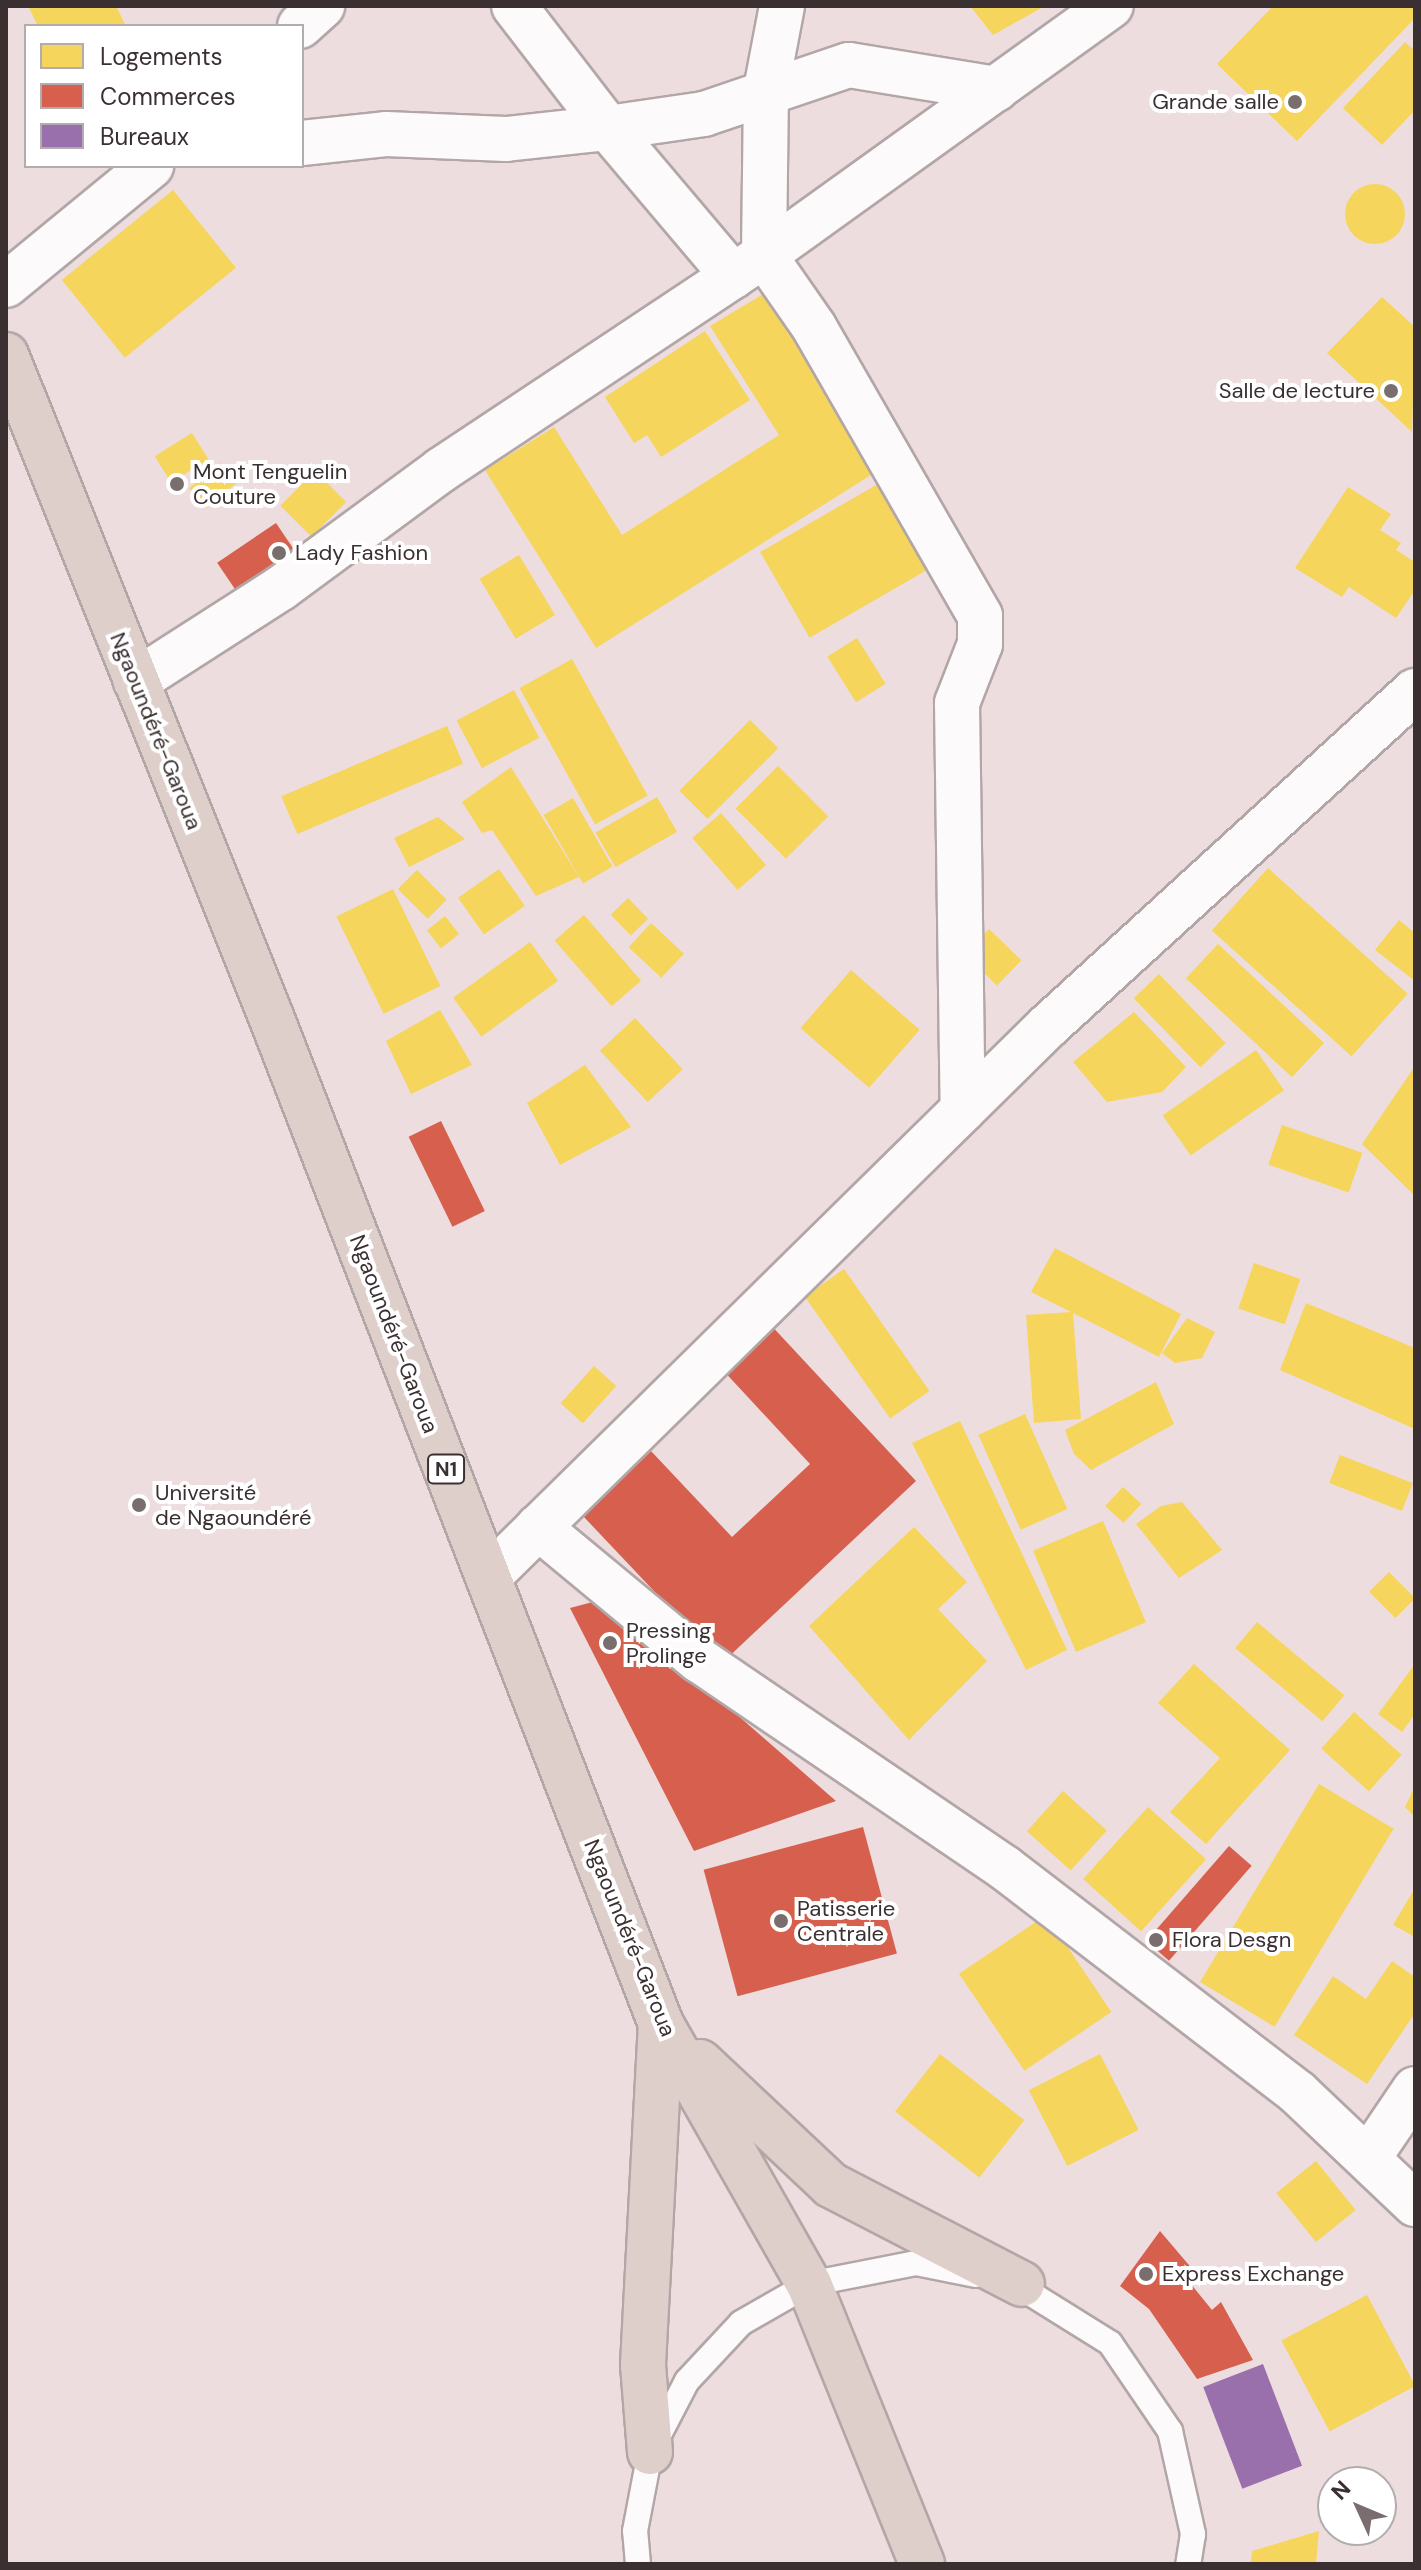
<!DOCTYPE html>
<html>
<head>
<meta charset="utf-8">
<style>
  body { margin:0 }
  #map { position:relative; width:1421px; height:2570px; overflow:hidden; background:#eddddf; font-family:"DM Sans",sans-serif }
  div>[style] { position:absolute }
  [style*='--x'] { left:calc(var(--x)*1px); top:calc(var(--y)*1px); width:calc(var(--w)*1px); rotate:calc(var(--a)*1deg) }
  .homes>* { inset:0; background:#f6d55c; transform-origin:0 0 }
  .round { border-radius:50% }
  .shops>* { inset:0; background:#d6604d; transform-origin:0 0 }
  .offices>* { inset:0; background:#9970ab; transform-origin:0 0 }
  .roads { filter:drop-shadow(2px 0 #b2a6a7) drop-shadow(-2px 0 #b2a6a7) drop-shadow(0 2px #b2a6a7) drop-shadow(0 -2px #b2a6a7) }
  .lane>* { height:24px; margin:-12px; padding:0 12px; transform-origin:12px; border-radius:12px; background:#fcfafa }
  .street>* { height:44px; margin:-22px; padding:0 22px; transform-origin:22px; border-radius:22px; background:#fcfafa }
  .highway>* { height:44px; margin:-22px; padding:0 22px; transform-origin:22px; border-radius:22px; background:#dfcfcb }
  .dots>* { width:22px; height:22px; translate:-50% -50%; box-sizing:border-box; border:4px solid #fff; border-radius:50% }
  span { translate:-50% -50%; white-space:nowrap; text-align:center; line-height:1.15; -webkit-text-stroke:8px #fff; paint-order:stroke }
  .shield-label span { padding:2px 6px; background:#fff; border:2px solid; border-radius:6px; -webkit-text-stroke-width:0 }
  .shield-label { font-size:20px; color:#3b3031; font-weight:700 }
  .poi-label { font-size:22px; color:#3b3031 }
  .right { translate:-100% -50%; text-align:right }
  .left { translate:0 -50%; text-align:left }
  .street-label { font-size:22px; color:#3b3031 }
  .frame { position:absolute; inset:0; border:8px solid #3b3031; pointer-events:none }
  .legend { position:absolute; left:24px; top:24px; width:280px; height:144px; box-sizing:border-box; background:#fff; border:2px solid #b1acad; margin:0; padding:10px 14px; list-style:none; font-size:24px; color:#3b3031 }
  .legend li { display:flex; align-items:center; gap:16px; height:40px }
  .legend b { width:40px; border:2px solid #b1acad }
  .north { position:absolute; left:1317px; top:2466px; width:80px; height:80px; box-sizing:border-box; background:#fff; border:2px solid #b1acad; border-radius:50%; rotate:314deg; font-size:22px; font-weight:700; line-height:32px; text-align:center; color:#3b3031 }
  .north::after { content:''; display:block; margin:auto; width:28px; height:36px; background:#796d6e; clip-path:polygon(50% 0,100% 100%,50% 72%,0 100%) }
</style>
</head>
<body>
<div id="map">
  <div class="homes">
    <i style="clip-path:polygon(28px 6px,116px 6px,126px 26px,38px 26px)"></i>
    <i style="clip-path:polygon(970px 6px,1045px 6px,993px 35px)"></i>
    <i style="clip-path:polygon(1273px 6px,1415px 6px,1415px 18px,1297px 141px,1217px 64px)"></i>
    <i style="clip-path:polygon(1405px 42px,1415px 51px,1415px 110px,1382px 145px,1343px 108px)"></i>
    <i class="round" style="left:1345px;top:184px;width:60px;height:60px"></i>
    <i style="left:173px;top:190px;width:100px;height:143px;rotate:51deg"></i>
    <i style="clip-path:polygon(770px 290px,882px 468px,596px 648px,485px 470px,554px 427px,622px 535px,779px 435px,710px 326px)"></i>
    <i style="clip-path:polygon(1382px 297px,1415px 327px,1412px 432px,1327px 353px)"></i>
    <i style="clip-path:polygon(705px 331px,750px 400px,661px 457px,647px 435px,634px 443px,605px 397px)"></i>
    <i style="left:192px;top:433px;width:31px;height:44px;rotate:58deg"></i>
    <i style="left:220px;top:463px;width:26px;height:40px;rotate:51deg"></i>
    <i style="left:315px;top:471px;width:44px;height:49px;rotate:45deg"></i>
    <i style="left:890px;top:477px;width:99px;height:150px;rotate:60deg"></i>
    <i style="clip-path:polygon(1348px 487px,1391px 514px,1380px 530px,1401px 543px,1396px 550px,1415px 562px,1415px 590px,1396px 618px,1349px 587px,1342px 597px,1295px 568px)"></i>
    <i style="left:519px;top:555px;width:70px;height:46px;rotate:59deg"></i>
    <i style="left:857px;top:638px;width:54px;height:35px;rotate:58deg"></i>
    <i style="left:572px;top:659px;width:156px;height:60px;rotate:61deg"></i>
    <i style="left:514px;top:690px;width:54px;height:65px;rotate:62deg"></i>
    <i style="left:750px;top:720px;width:40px;height:100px;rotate:45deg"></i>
    <i style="left:447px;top:726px;width:41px;height:180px;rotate:67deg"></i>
    <i style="left:778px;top:766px;width:71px;height:60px;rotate:45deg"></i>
    <i style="clip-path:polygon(511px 767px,579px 877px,536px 896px,492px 830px,482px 833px,462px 802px)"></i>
    <i style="left:657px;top:797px;width:40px;height:71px;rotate:60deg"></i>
    <i style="left:573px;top:798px;width:79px;height:34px;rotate:60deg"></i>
    <i style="left:721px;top:813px;width:69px;height:38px;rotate:49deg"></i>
    <i style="clip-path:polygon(438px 817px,465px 839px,409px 867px,394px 838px)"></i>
    <i style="left:1268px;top:868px;width:188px;height:84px;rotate:42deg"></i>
    <i style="left:499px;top:869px;width:45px;height:50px;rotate:55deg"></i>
    <i style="left:417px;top:870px;width:42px;height:27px;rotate:45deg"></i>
    <i style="left:393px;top:889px;width:108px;height:63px;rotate:64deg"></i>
    <i style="left:628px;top:898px;width:29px;height:24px;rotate:46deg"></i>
    <i style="left:584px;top:915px;width:87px;height:39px;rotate:49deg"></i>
    <i style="left:445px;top:916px;width:23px;height:23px;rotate:52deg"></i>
    <i style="clip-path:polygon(1399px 920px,1415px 933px,1415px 981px,1375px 950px)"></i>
    <i style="left:651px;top:923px;width:45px;height:33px;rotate:43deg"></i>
    <i style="left:989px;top:929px;width:45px;height:35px;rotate:44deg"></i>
    <i style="left:530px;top:942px;width:48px;height:95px;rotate:54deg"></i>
    <i style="left:1218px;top:944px;width:145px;height:47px;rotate:43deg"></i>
    <i style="left:851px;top:970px;width:91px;height:77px;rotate:41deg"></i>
    <i style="left:1159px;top:974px;width:96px;height:35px;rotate:46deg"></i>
    <i style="clip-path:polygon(440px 1010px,472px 1065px,411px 1094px,386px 1041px)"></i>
    <i style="clip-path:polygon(1134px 1012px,1186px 1067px,1162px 1092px,1107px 1102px,1073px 1062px)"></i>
    <i style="left:635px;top:1018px;width:70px;height:48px;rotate:47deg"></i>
    <i style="left:1256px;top:1050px;width:49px;height:114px;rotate:55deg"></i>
    <i style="clip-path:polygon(585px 1065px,631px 1127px,560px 1165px,527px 1103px)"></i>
    <i style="clip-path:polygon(1415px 1066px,1415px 1196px,1362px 1144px)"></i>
    <i style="left:1282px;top:1125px;width:85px;height:42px;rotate:19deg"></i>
    <i style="clip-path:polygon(1055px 1248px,1181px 1314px,1159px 1357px,1073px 1313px,1081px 1419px,1034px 1423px,1026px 1315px,1071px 1312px,1031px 1292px)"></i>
    <i style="left:1254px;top:1263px;width:49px;height:48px;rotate:19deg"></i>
    <i style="left:844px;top:1269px;width:149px;height:48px;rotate:55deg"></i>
    <i style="clip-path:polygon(1306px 1303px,1415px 1348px,1415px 1429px,1280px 1370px)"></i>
    <i style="clip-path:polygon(1187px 1318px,1215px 1332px,1202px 1358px,1175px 1363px,1162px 1353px)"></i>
    <i style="left:594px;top:1366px;width:30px;height:50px;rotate:42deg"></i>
    <i style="clip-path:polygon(1156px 1382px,1174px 1424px,1091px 1470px,1074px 1454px,1065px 1430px)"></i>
    <i style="left:1025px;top:1414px;width:104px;height:51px;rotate:66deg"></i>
    <i style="clip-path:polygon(960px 1421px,1067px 1650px,1026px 1670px,912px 1443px)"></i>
    <i style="left:1340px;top:1455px;width:78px;height:30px;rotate:21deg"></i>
    <i style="left:1123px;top:1487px;width:25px;height:26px;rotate:43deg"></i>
    <i style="clip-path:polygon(1182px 1502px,1222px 1550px,1179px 1578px,1136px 1524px,1161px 1506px)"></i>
    <i style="left:1103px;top:1521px;width:110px;height:76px;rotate:67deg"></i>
    <i style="clip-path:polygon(914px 1527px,967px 1582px,938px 1609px,987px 1661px,909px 1740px,809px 1626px)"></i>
    <i style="left:1389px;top:1572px;width:37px;height:28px;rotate:45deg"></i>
    <i style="left:1257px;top:1622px;width:114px;height:34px;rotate:40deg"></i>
    <i style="clip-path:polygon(1194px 1664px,1290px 1750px,1206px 1844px,1170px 1812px,1220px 1758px,1158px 1703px)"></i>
    <i style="clip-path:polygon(1415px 1664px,1415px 1714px,1402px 1732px,1378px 1714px)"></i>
    <i style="left:1354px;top:1712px;width:64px;height:49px;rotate:42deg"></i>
    <i style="left:1319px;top:1784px;width:87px;height:231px;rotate:31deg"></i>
    <i style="clip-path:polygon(1415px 1786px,1415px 1817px,1405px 1807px)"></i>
    <i style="left:1063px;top:1791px;width:59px;height:54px;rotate:42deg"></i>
    <i style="left:1148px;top:1807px;width:78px;height:97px;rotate:42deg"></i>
    <i style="clip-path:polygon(1415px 1888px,1415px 1937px,1393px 1925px)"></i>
    <i style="left:1046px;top:1915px;width:117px;height:105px;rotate:56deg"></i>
    <i style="clip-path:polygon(1392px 1961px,1415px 1977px,1415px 2013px,1367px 2084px,1294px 2035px,1333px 1976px,1366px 1999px)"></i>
    <i style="left:940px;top:2054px;width:107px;height:73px;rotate:38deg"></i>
    <i style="left:1100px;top:2054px;width:85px;height:80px;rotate:63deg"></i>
    <i style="left:1316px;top:2161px;width:63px;height:51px;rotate:51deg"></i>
    <i style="left:1367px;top:2295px;width:103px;height:97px;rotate:62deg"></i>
    <i style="clip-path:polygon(1319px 2531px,1316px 2564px,1251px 2564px,1252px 2551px)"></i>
  </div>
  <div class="shops">
    <i style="left:276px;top:523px;width:36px;height:71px;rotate:56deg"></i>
    <i style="left:441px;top:1121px;width:100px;height:36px;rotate:64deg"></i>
    <i style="clip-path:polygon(768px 1322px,916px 1481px,722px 1663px,583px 1516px,651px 1451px,732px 1537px,810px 1464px,720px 1367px)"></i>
    <i style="clip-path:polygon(604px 1599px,836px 1801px,694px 1851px,570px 1608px)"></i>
    <i style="left:863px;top:1827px;width:131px;height:165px;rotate:75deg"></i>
    <i style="left:1229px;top:1846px;width:30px;height:126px;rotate:41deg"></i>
    <i style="clip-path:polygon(1160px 2231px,1194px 2271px,1186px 2278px,1212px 2310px,1221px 2302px,1253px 2360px,1197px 2379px,1149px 2309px,1120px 2286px)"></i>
  </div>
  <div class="offices">
    <i style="left:1263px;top:2364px;width:109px;height:64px;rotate:69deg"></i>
  </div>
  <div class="roads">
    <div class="lane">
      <i style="--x:1012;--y:2282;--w:115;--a:31.9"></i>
      <i style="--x:1110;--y:2343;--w:107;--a:55.7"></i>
      <i style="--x:1170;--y:2431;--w:106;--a:77.4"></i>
      <i style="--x:1193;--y:2534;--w:30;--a:99"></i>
      <i style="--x:638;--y:2564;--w:33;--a:-95"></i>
      <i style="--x:635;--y:2531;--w:80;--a:-79.2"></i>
      <i style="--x:650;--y:2452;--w:80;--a:-62.5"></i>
      <i style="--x:687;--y:2381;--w:79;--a:-47"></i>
      <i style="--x:741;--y:2323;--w:78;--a:-29.8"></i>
      <i style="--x:809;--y:2284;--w:109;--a:-11.1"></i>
      <i style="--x:916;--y:2263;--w:61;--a:11.3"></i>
    </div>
    <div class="street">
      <i style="--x:514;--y:6;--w:154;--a:52.4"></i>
      <i style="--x:608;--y:128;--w:194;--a:49.8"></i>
      <i style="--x:782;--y:6;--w:86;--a:100.8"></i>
      <i style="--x:766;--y:90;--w:165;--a:90.7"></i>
      <i style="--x:764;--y:255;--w:88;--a:55.2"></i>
      <i style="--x:814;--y:327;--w:333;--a:60.1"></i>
      <i style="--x:980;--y:616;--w:28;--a:90"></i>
      <i style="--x:980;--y:644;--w:63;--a:111.3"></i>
      <i style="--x:957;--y:703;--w:407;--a:89.2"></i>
      <i style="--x:300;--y:26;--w:30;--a:-42"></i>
      <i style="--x:302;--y:143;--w:84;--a:-6.1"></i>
      <i style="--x:386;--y:134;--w:120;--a:2.4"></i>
      <i style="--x:506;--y:139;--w:103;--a:-6.2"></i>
      <i style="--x:608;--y:128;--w:97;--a:-8.3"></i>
      <i style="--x:704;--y:114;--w:153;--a:-18.7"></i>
      <i style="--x:849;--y:65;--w:149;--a:9.3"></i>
      <i style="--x:6;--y:285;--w:188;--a:-39.4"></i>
      <i style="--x:136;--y:681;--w:172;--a:-32.7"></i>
      <i style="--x:281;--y:588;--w:199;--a:-36.4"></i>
      <i style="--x:441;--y:470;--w:388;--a:-33.6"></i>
      <i style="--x:764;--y:255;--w:427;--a:-35.7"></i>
      <i style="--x:538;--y:1527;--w:209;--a:39.6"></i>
      <i style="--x:699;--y:1660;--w:370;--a:34.2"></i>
      <i style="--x:1005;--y:1868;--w:368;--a:37.5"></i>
      <i style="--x:1297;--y:2092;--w:163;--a:43.5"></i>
      <i style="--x:488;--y:1577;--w:786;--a:-44.54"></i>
      <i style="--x:1048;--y:1026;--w:497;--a:-42.4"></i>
      <i style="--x:1369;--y:2157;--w:82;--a:-55.9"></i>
    </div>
    <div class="highway">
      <i style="--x:6;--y:355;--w:715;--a:68.17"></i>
      <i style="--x:272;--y:1019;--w:1078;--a:68.84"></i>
      <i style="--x:661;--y:2024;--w:299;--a:60.4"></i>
      <i style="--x:809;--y:2284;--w:302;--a:68"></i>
      <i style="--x:700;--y:2062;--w:180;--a:43.2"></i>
      <i style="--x:831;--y:2185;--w:215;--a:27.4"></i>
      <i style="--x:650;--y:2452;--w:87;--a:-94.6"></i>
      <i style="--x:643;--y:2365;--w:341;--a:-87"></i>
    </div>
  </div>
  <div class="dots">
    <i style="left:1295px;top:102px;background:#796d6e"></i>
    <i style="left:1391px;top:391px;background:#796d6e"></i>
    <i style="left:177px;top:484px;background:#796d6e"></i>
    <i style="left:279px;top:553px;background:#796d6e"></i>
    <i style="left:139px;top:1505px;background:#796d6e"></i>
    <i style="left:610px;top:1643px;background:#796d6e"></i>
    <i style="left:781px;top:1921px;background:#796d6e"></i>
    <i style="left:1156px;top:1940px;background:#796d6e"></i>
    <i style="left:1146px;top:2274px;background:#796d6e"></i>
  </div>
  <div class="shield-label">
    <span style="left:446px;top:1469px">N1</span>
  </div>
  <div class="poi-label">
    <span class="right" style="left:1279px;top:102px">Grande salle</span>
    <span class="right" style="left:1375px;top:391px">Salle de lecture</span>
    <span class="left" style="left:193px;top:484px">Mont Tenguelin<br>Couture</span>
    <span class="left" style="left:295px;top:553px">Lady Fashion</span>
    <span class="left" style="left:155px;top:1505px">Université<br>de Ngaoundéré</span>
    <span class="left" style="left:626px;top:1643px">Pressing<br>Prolinge</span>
    <span class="left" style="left:797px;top:1921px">Patisserie<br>Centrale</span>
    <span class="left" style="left:1172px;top:1940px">Flora Desgn</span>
    <span class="left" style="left:1162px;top:2274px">Express Exchange</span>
  </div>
  <div class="street-label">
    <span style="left:156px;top:731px;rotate:68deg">Ngaoundéré-Garoua</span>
    <span style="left:394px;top:1334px;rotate:69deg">Ngaoundéré-Garoua</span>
    <span style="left:630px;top:1938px;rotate:68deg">Ngaoundéré-Garoua</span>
  </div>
  <div class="frame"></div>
  <ul class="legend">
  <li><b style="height:22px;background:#f6d55c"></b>Logements</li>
  <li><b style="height:22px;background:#d6604d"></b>Commerces</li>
  <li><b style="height:22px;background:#9970ab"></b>Bureaux</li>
  </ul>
  <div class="north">N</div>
</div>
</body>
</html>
